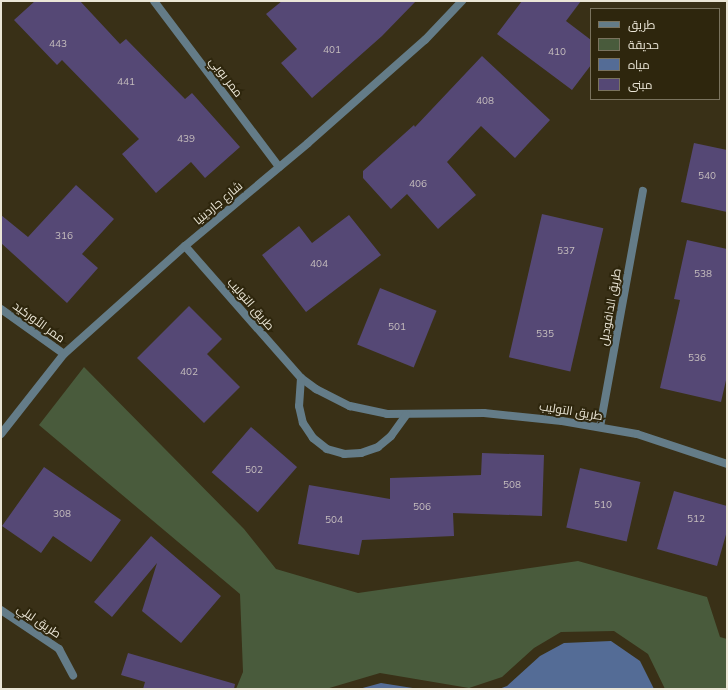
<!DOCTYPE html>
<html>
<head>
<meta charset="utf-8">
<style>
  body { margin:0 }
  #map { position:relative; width:728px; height:690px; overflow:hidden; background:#393017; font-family:Mulish,Cairo,sans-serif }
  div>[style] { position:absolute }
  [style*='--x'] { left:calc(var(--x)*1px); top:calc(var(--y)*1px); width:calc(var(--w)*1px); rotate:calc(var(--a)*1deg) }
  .green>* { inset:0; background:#495b3c }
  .water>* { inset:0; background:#546c96 }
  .building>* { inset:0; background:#554875; transform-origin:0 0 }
  .minor>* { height:8px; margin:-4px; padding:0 4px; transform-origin:4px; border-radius:4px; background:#647c88 }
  span { translate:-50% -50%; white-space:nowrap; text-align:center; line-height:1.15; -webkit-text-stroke:4px #2e260d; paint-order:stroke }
  .number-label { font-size:10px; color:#c6bebe }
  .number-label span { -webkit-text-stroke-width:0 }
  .street-label { font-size:12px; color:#ebe6d7 }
  .frame { position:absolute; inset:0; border:2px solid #ebe6d7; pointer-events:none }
  .legend { position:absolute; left:590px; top:8px; width:130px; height:92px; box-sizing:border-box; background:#2e260d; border:1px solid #7a735e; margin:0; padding:5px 7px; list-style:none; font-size:12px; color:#ebe6d7 }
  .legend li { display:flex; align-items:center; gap:8px; height:20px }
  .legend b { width:20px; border:1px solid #7a735e }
</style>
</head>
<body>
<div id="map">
  <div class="green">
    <i style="clip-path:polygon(84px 367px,244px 529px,276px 569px,358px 593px,578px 561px,707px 597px,720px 637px,727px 639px,727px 689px,665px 689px,648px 654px,614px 631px,561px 632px,534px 648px,502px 677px,469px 688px,380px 673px,326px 689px,236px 689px,243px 672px,240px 594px,39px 425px)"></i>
  </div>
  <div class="water">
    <i style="clip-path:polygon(611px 641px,640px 661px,654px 689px,499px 689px,507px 686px,540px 656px,564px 643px)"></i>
    <i style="clip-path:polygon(381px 683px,419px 689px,359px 689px)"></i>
  </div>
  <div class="building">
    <i style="clip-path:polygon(35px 1px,80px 1px,120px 44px,126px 39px,185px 99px,192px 93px,240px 147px,205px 178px,191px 162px,156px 193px,122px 154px,139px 139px,62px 60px,57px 65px,14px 20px)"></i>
    <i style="clip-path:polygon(282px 1px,416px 1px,382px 36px,312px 98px,281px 63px,297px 49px,266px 14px)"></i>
    <i style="clip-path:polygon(522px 1px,581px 1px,566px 21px,591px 40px,591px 65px,572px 90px,497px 34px)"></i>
    <i style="clip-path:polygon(482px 56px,550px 120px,515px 158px,481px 126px,447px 162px,476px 195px,438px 229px,407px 194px,391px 209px,363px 178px,363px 171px,414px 125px,415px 127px)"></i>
    <i style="clip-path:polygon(694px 143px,727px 150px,727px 212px,681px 202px)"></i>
    <i style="clip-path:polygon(76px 185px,114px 219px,82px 254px,98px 268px,67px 303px,1px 243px,1px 215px,28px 237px)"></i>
    <i style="left:542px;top:214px;width:63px;height:147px;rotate:13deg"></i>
    <i style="clip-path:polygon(349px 215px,381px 255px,306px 312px,262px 255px,299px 226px,312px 243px)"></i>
    <i style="clip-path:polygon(687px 240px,727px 249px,727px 376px,721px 402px,660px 388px,680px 300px,674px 299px)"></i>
    <i style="left:380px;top:288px;width:61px;height:61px;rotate:22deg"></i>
    <i style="clip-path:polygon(189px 306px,222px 339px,207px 354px,240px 387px,204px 423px,137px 358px)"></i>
    <i style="left:251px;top:427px;width:61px;height:60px;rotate:41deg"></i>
    <i style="clip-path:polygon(482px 453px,544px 455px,542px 516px,453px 513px,454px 536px,362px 540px,359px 555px,298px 544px,309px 485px,390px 499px,390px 478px,481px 475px)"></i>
    <i style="clip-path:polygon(44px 467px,121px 520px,91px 562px,53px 536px,41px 553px,2px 526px)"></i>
    <i style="left:580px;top:468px;width:62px;height:61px;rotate:13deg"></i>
    <i style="clip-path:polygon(674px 491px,727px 506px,727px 531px,717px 566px,657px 549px)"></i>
    <i style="clip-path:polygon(151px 536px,221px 596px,181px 643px,142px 611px,157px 563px,112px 617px,94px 602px)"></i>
    <i style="clip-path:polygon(128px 653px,235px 684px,234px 689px,143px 689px,145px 682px,121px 675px)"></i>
  </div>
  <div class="minor">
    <i style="--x:154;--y:1;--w:208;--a:53"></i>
    <i style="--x:185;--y:246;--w:176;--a:48.7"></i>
    <i style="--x:301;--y:378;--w:19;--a:36"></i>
    <i style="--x:316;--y:389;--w:38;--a:27"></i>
    <i style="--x:350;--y:406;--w:38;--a:12"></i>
    <i style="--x:387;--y:414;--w:97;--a:-0.6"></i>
    <i style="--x:484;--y:413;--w:78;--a:5.9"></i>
    <i style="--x:562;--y:421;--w:76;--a:9.8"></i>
    <i style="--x:637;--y:434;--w:95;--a:18.4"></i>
    <i style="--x:1;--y:309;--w:77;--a:35.5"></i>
    <i style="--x:301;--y:378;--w:28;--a:94"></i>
    <i style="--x:299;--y:406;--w:17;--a:77"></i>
    <i style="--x:303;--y:423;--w:18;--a:56"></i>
    <i style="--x:313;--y:438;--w:18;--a:38"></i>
    <i style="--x:327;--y:449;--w:18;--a:16"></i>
    <i style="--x:344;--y:454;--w:17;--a:-3"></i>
    <i style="--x:361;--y:453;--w:18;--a:-19"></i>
    <i style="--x:378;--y:447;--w:17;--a:-40"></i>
    <i style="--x:391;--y:436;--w:26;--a:-54"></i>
    <i style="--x:600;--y:427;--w:240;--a:-79.7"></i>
    <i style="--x:1;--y:434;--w:102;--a:-51.8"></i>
    <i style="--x:64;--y:354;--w:162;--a:-41.8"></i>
    <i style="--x:185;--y:246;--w:160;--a:-39.9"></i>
    <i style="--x:308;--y:143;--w:156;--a:-41.4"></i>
    <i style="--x:425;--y:40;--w:54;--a:-46.5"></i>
    <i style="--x:1;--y:610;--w:70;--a:33.9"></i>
    <i style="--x:59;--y:649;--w:30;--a:62"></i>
  </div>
  <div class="number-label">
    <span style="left:58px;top:44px">443</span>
    <span style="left:332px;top:50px">401</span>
    <span style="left:557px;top:52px">410</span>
    <span style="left:126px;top:82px">441</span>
    <span style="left:485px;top:101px">408</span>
    <span style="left:186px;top:139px">439</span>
    <span style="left:707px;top:176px">540</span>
    <span style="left:418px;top:184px">406</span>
    <span style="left:64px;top:236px">316</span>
    <span style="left:566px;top:251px">537</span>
    <span style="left:319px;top:264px">404</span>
    <span style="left:703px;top:274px">538</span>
    <span style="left:397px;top:327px">501</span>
    <span style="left:545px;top:334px">535</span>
    <span style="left:697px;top:358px">536</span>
    <span style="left:189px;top:372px">402</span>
    <span style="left:254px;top:470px">502</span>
    <span style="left:512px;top:485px">508</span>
    <span style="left:603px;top:505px">510</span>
    <span style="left:422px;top:507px">506</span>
    <span style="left:62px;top:514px">308</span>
    <span style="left:696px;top:519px">512</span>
    <span style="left:334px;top:520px">504</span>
  </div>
  <div class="street-label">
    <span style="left:226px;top:77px;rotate:53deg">ممر بوبي</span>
    <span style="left:218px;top:203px;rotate:-40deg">شارع جاردينيا</span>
    <span style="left:251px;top:304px;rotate:49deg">طريق التوليب</span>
    <span style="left:610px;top:307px;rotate:-80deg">طريق الدافوديل</span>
    <span style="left:39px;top:322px;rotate:36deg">ممر الأوركيد</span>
    <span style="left:571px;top:411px;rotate:9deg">طريق التوليب</span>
    <span style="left:39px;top:621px;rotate:34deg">طريق ليلي</span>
  </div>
  <div class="frame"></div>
  <ul class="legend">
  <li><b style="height:5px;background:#647c88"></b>طريق</li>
  <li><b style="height:11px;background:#495b3c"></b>حديقة</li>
  <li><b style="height:11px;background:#546c96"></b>مياه</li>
  <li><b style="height:11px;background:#554875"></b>مبنى</li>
  </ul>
</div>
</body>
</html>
